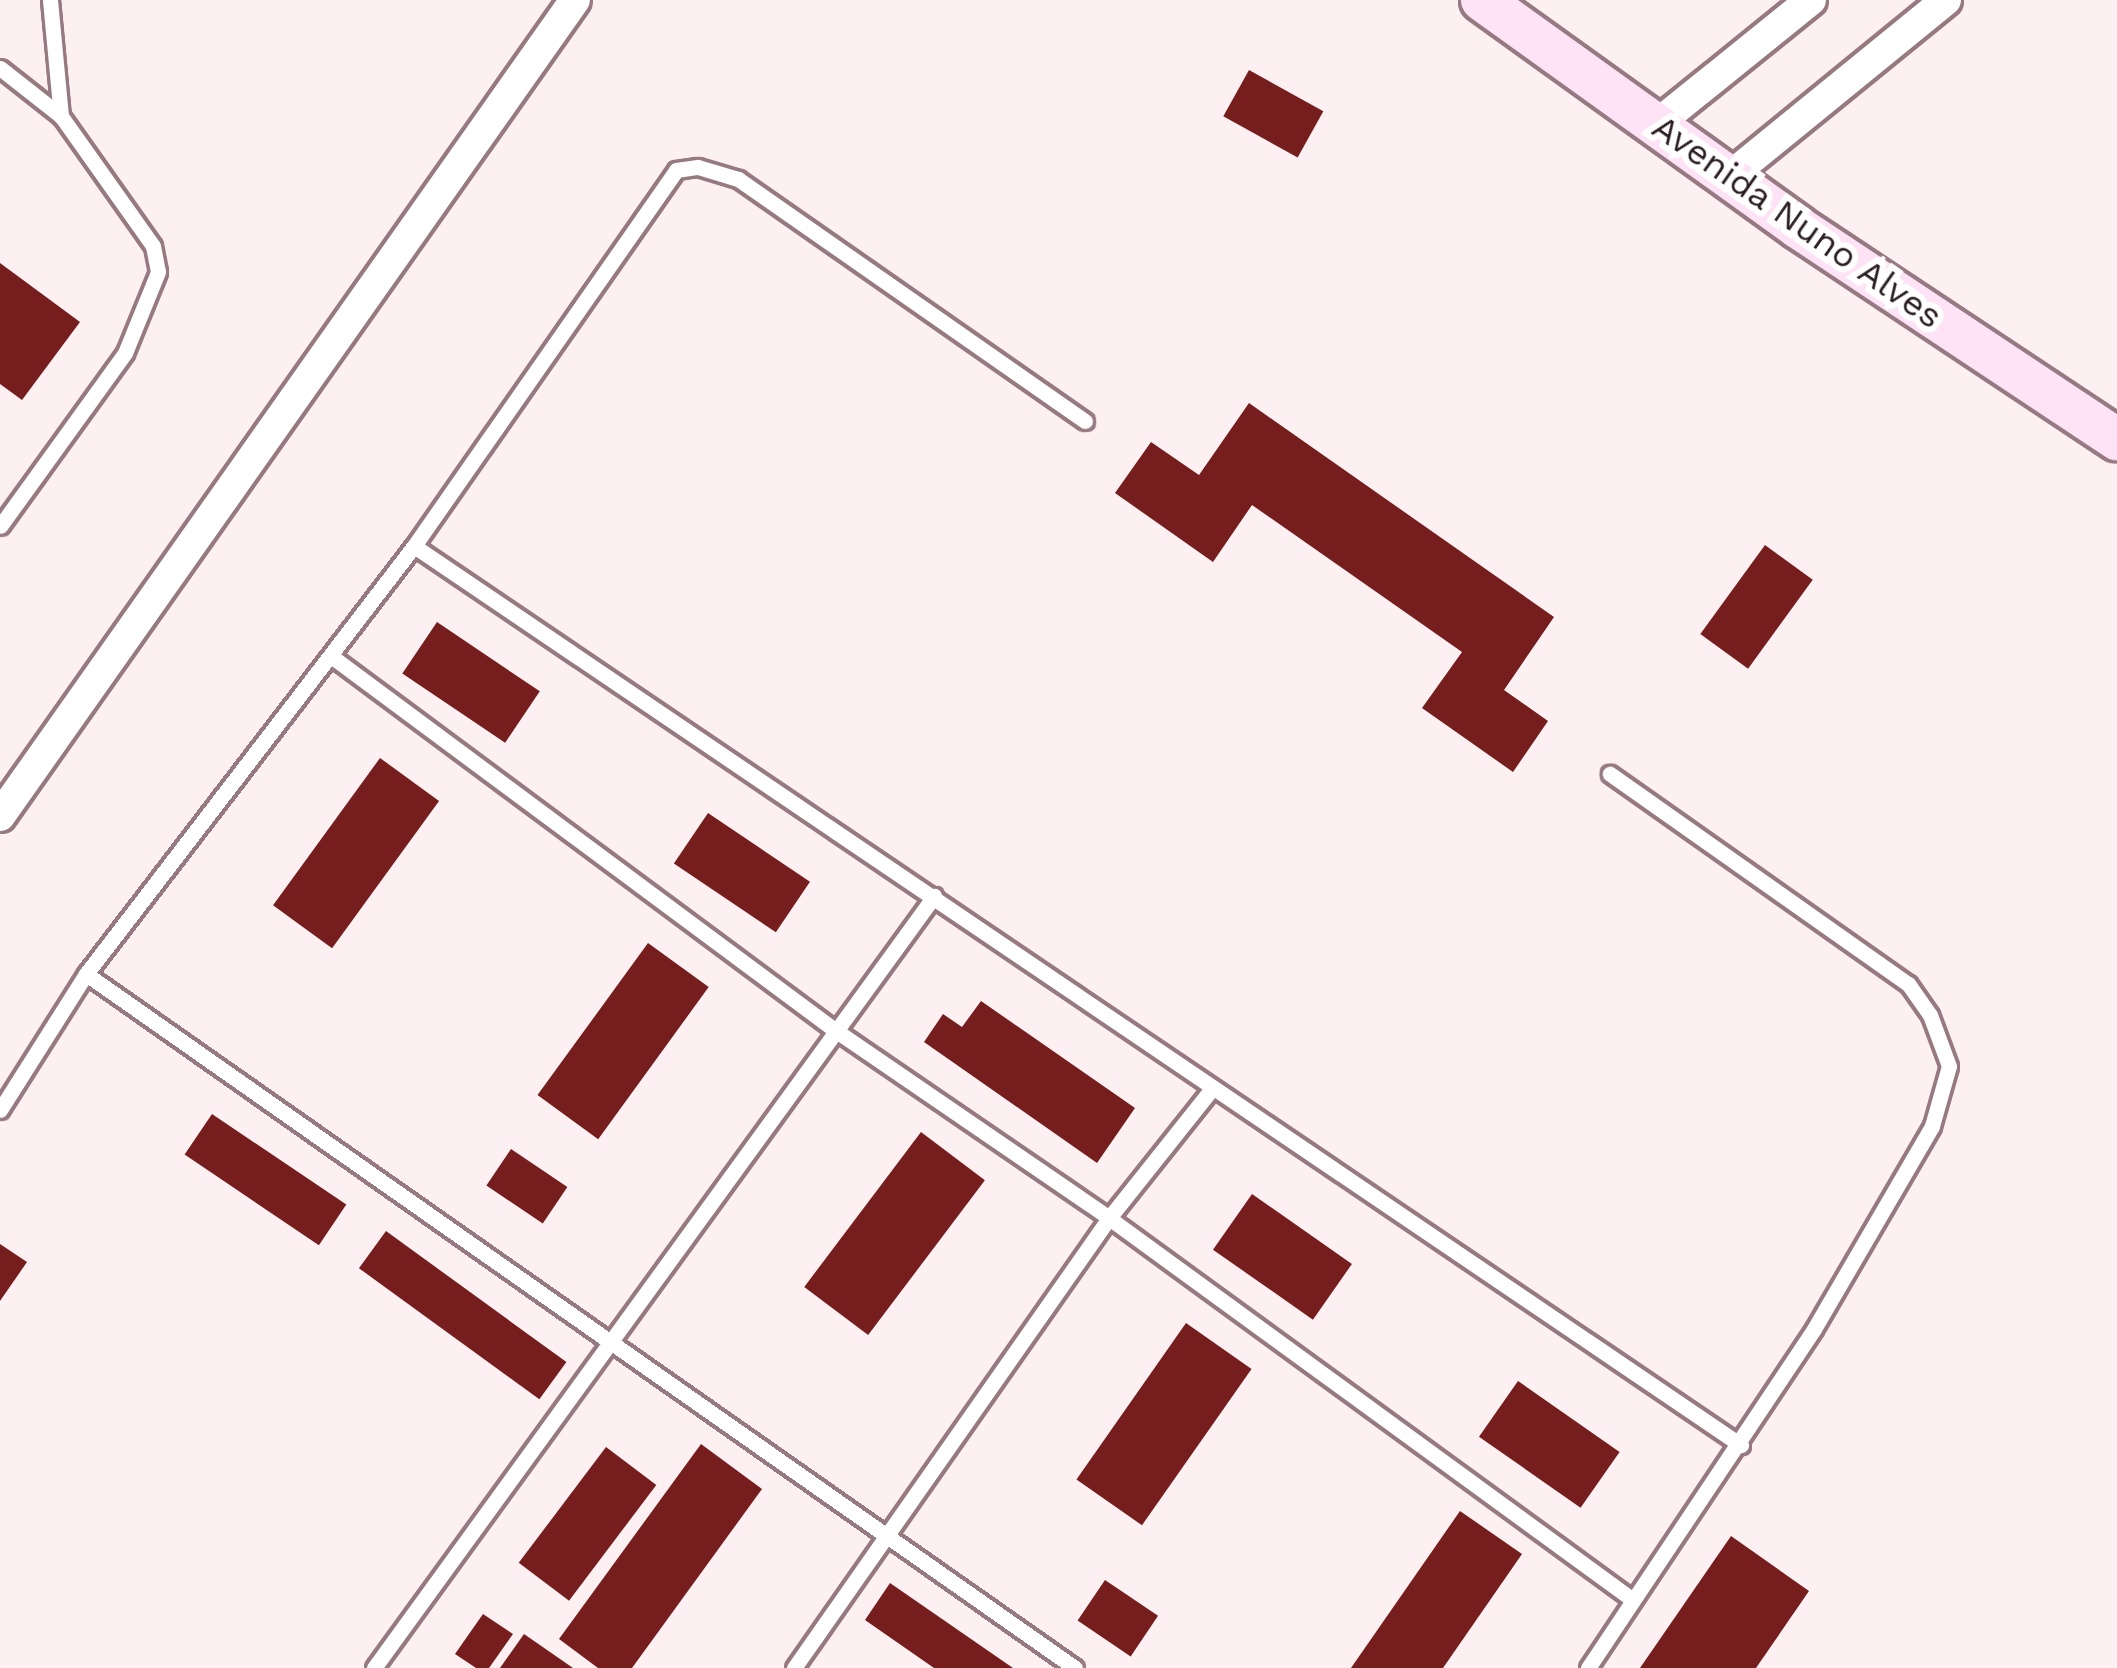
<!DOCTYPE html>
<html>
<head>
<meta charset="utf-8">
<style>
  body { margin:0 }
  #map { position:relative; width:2117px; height:1668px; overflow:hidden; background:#fdf0f3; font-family:"Work Sans",sans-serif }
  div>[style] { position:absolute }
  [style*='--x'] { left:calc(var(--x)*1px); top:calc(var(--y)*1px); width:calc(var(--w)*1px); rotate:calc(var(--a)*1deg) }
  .building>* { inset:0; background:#761d1d; transform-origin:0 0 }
  .roads { filter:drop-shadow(3px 0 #977a81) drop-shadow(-3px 0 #977a81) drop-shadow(0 3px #977a81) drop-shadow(0 -3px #977a81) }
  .lane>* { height:15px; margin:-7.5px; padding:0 7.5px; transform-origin:7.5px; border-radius:7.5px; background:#fff }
  .street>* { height:30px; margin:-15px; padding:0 15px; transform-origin:15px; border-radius:15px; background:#fff }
  .secondary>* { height:42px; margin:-21px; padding:0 21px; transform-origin:21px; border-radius:21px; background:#fde3f5 }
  span { translate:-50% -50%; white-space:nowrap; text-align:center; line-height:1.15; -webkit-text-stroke:12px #fff; paint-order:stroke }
  .street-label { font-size:36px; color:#291d20 }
</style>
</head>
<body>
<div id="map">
  <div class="building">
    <i style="left:1249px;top:70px;width:85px;height:53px;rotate:29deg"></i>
    <i style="clip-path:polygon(0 263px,80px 322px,22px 400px,0 384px)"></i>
    <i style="clip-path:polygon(1249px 403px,1554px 617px,1504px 690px,1548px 721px,1513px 772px,1422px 708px,1462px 652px,1252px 505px,1213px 562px,1115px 493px,1151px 442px,1199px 475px)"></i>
    <i style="left:1765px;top:545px;width:59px;height:110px;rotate:36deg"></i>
    <i style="left:437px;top:622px;width:124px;height:62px;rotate:34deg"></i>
    <i style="left:380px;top:758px;width:73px;height:182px;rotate:36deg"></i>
    <i style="left:708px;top:813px;width:123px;height:61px;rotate:34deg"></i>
    <i style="left:648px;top:943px;width:75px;height:188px;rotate:36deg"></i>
    <i style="clip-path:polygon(981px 1001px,1135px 1108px,1097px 1163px,924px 1042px,943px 1014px,962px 1027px)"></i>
    <i style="left:212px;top:1114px;width:162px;height:49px;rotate:34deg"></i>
    <i style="left:921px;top:1132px;width:80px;height:194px;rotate:37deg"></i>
    <i style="left:511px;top:1149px;width:68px;height:44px;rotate:34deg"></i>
    <i style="left:1252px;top:1194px;width:122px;height:68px;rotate:35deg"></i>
    <i style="left:386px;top:1231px;width:223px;height:46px;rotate:36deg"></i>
    <i style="clip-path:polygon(0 1244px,27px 1262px,0 1301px)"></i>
    <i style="left:1186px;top:1323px;width:80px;height:191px;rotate:35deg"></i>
    <i style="left:1518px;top:1381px;width:124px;height:68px;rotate:35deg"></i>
    <i style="clip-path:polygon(701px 1444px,762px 1489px,632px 1668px,598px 1668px,559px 1639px)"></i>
    <i style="left:606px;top:1447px;width:63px;height:145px;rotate:37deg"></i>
    <i style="clip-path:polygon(1460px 1511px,1522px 1554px,1443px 1668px,1351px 1668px)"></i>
    <i style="clip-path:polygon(1731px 1536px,1809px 1591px,1756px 1668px,1640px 1668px)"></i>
    <i style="left:1105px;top:1580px;width:64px;height:49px;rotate:34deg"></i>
    <i style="clip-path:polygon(890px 1583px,1013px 1668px,934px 1668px,865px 1620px)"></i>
    <i style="clip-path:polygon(483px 1614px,513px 1634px,489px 1668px,476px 1668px,455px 1654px)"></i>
    <i style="clip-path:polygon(524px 1634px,573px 1668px,500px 1668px)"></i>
  </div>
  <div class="roads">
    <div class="lane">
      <i style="--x:50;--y:0;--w:117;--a:84.6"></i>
      <i style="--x:0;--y:68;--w:78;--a:38.2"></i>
      <i style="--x:61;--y:116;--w:159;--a:54.7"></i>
      <i style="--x:153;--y:246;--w:26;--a:79"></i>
      <i style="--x:158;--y:272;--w:87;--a:112.2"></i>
      <i style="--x:125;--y:353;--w:213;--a:125.8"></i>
      <i style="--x:414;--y:546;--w:1603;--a:34.12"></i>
      <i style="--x:331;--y:656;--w:624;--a:36.59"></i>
      <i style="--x:832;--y:1028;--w:336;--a:34.4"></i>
      <i style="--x:1109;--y:1218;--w:648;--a:36.09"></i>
      <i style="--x:0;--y:1110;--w:161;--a:-57.7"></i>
      <i style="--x:374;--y:1668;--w:954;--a:-54.04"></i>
      <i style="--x:794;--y:1668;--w:549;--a:-55.01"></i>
      <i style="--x:1109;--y:1218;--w:162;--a:-51.5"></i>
      <i style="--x:1075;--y:1668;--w:1208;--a:-144.94"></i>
      <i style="--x:86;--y:974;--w:539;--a:-52.54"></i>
      <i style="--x:414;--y:546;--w:458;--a:-55.1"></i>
      <i style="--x:676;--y:170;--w:22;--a:-8"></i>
      <i style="--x:698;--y:167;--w:42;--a:16.7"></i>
      <i style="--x:738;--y:179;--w:423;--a:34.9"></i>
      <i style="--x:1588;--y:1668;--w:407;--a:-56.3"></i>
      <i style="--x:1814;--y:1329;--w:235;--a:-59.8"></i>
      <i style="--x:1932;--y:1126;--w:62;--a:-74.2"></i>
      <i style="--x:1949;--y:1066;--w:54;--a:-110.4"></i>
      <i style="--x:1930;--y:1015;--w:38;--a:-125"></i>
      <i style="--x:1908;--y:984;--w:365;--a:-144.8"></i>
    </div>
    <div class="street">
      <i style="--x:1656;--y:125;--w:199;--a:-38.9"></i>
      <i style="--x:1729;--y:177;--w:280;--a:-39.2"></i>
      <i style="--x:0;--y:816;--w:998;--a:-54.83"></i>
    </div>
    <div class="secondary">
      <i style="--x:1482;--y:0;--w:390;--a:35.7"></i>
      <i style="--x:1799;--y:228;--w:382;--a:33.6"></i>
    </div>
  </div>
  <div class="street-label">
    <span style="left:1797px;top:222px;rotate:35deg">Avenida Nuno Alves</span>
  </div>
</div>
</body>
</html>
